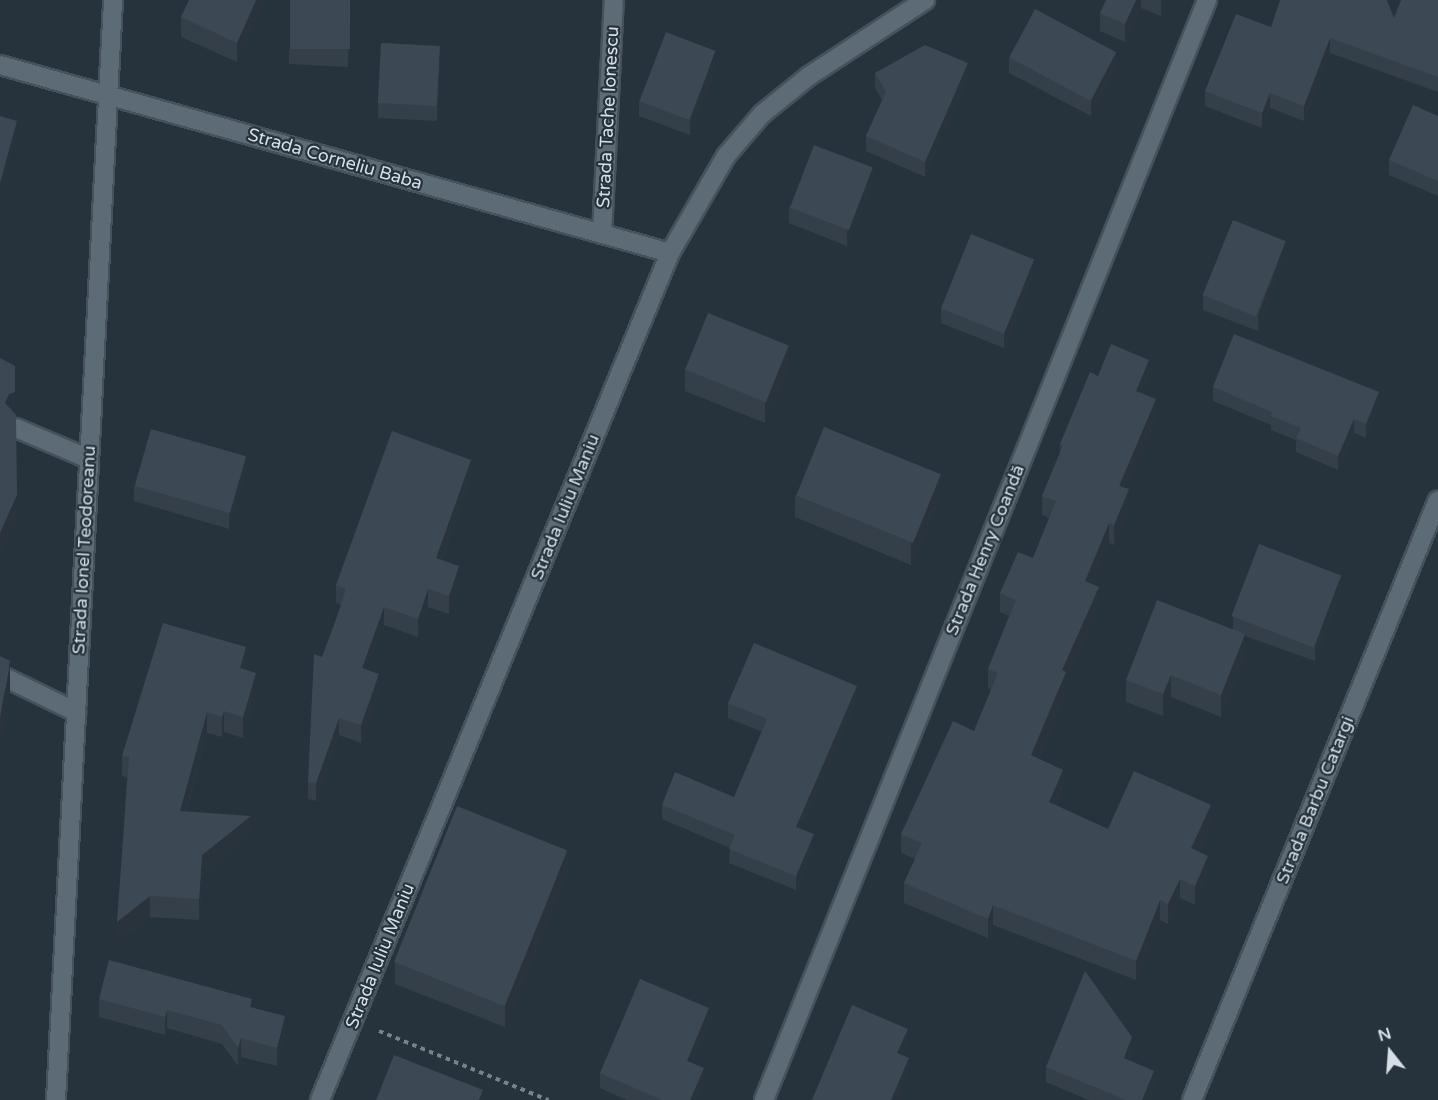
<!DOCTYPE html>
<html>
<head>
<meta charset="utf-8">
<style>
  body { margin:0 }
  #map { position:relative; width:1438px; height:1100px; overflow:hidden; background:#26333d; font-family:"Varela Round",sans-serif }
  div>[style] { position:absolute }
  [style*='--x'] { left:calc(var(--x)*1px); top:calc(var(--y)*1px); width:calc(var(--w)*1px); rotate:calc(var(--a)*1deg) }
  .path>* { height:4px; margin-top:-2px; transform-origin:0; background:repeating-linear-gradient(90deg,#78828b 0 4.5px,transparent 0 9px) }
  .roads { filter:drop-shadow(2px 0 #47515a) drop-shadow(-2px 0 #47515a) drop-shadow(0 2px #47515a) drop-shadow(0 -2px #47515a) }
  .lane>* { height:18px; margin:-9px; padding:0 9px; transform-origin:9px; border-radius:9px; background:#5d6b77 }
  .street>* { height:18px; margin:-9px; padding:0 9px; transform-origin:9px; border-radius:9px; background:#5d6b77 }
  .wall>* { inset:0; background:#343f49 }
  .shaded-wall>* { inset:0; background:#2a333c }
  .building>* { inset:0; background:#3c4955; transform-origin:0 0 }
  span { translate:-50% -50%; white-space:nowrap; text-align:center; line-height:1.15; -webkit-text-stroke:4.5px #26333d; paint-order:stroke }
  .street-label { font-size:18px; color:#d7dee5 }
  .north { position:absolute; left:1360px; top:1022px; width:60px; height:60px; -webkit-text-stroke:4px #26333d; paint-order:stroke; rotate:343deg; font-size:16px; font-weight:700; line-height:24px; text-align:center; color:#d7dee5 }
  .north::after { content:''; display:block; margin:auto; width:21px; height:27px; background:#d7dee5; clip-path:polygon(50% 0,100% 100%,50% 72%,0 100%) }
</style>
</head>
<body>
<div id="map">
  <div class="path">
    <i style="--x:379;--y:1031;--w:183;--a:22.2"></i>
  </div>
  <div class="roads">
    <div class="lane">
      <i style="--x:16;--y:428;--w:79;--a:23"></i>
    </div>
    <div class="street">
      <i style="--x:0;--y:65;--w:696;--a:15.67"></i>
      <i style="--x:602;--y:234;--w:234;--a:-87.1"></i>
      <i style="--x:0;--y:675;--w:85;--a:26"></i>
      <i style="--x:56;--y:1100;--w:1101;--a:-87.03"></i>
      <i style="--x:320;--y:1100;--w:916;--a:-67.55"></i>
      <i style="--x:670;--y:253;--w:112;--a:-60"></i>
      <i style="--x:726;--y:156;--w:55;--a:-49.4"></i>
      <i style="--x:762;--y:114;--w:60;--a:-39"></i>
      <i style="--x:809;--y:76;--w:139;--a:-33.2"></i>
      <i style="--x:764;--y:1100;--w:1186;--a:-68.06"></i>
      <i style="--x:1192;--y:1100;--w:648;--a:-67.71"></i>
    </div>
  </div>
  <div class="wall">
    <i style="clip-path:polygon(265px 0,237px 62px,181px 37px,181px 17px)"></i>
    <i style="clip-path:polygon(351px 0,348px 67px,289px 64px,289px 49px)"></i>
    <i style="clip-path:polygon(1106px 0,1167px 0,1161px 16px,1141px 8px,1125px 42px,1100px 31px,1100px 13px)"></i>
    <i style="clip-path:polygon(1438px 0,1438px 92px,1330px 53px,1304px 121px,1270px 108px,1262px 128px,1205px 106px,1205px 91px,1271px 27px,1394px 18px)"></i>
    <i style="clip-path:polygon(1009px 58px,1116px 67px,1091px 116px,1009px 73px)"></i>
    <i style="clip-path:polygon(440px 61px,437px 121px,378px 118px,378px 103px)"></i>
    <i style="clip-path:polygon(716px 67px,690px 135px,639px 116px,639px 101px)"></i>
    <i style="clip-path:polygon(875px 73px,968px 78px,925px 177px,866px 151px,866px 136px,882px 100px,875px 88px)"></i>
    <i style="clip-path:polygon(1438px 116px,1438px 196px,1389px 175px,1389px 160px)"></i>
    <i style="clip-path:polygon(873px 183px,847px 246px,789px 223px,789px 207px)"></i>
    <i style="clip-path:polygon(1286px 256px,1258px 331px,1203px 310px,1203px 295px)"></i>
    <i style="clip-path:polygon(1034px 274px,1004px 348px,941px 323px,941px 308px)"></i>
    <i style="clip-path:polygon(788px 368px,765px 423px,685px 391px,685px 369px)"></i>
    <i style="clip-path:polygon(1098px 376px,1149px 379px,1143px 394px,1156px 419px,1126px 488px,1129px 509px,1114px 545px,1109px 543px,1092px 584px,1099px 607px,1066px 681px,1066px 691px,1038px 759px,1063px 790px,1056px 806px,1108px 829px,1211px 825px,1199px 852px,1208px 876px,1195px 905px,1180px 898px,1168px 924px,1160px 920px,1136px 980px,993px 925px,988px 938px,904px 903px,904px 883px,915px 859px,901px 853px,901px 834px,974px 731px,991px 690px,988px 688px,988px 669px,1009px 616px,1000px 612px,1000px 593px,1033px 558px,1049px 518px,1042px 515px,1042px 496px,1060px 453px,1060px 444px)"></i>
    <i style="clip-path:polygon(1213px 387px,1379px 406px,1366px 438px,1354px 433px,1338px 470px,1296px 452px,1296px 440px,1271px 430px,1271px 425px,1213px 401px)"></i>
    <i style="clip-path:polygon(246px 471px,229px 529px,134px 501px,134px 486px)"></i>
    <i style="clip-path:polygon(471px 477px,442px 560px,459px 584px,449px 614px,428px 607px,418px 637px,384px 625px,367px 670px,379px 691px,361px 743px,339px 735px,316px 801px,308px 799px,308px 782px,322px 657px,341px 605px,336px 603px,336px 585px)"></i>
    <i style="clip-path:polygon(795px 495px,940px 497px,911px 565px,795px 517px)"></i>
    <i style="clip-path:polygon(1341px 590px,1315px 661px,1245px 636px,1245px 656px,1221px 717px,1171px 697px,1163px 716px,1126px 702px,1126px 680px,1233px 629px,1233px 616px)"></i>
    <i style="clip-path:polygon(246px 668px,246px 670px,256px 693px,243px 738px,224px 732px,222px 737px,207px 733px,186px 812px,251px 836px,202px 876px,199px 920px,150px 917px,117px 943px,127px 778px,122px 776px,122px 756px)"></i>
    <i style="clip-path:polygon(857px 700px,801px 829px,814px 848px,796px 890px,729px 863px,730px 848px,662px 819px,662px 805px,734px 797px,762px 732px,728px 718px,728px 703px)"></i>
    <i style="clip-path:polygon(568px 871px,505px 1027px,395px 984px,395px 962px)"></i>
    <i style="clip-path:polygon(99px 999px,252px 1007px,285px 1035px,277px 1066px,241px 1057px,238px 1066px,222px 1044px,167px 1028px,165px 1035px,99px 1017px)"></i>
    <i style="clip-path:polygon(709px 1023px,692px 1063px,704px 1083px,696px 1100px,627px 1100px,600px 1088px,600px 1073px)"></i>
    <i style="clip-path:polygon(1132px 1052px,1129px 1060px,1154px 1086px,1148px 1100px,1089px 1100px,1046px 1082px,1046px 1067px)"></i>
  </div>
  <div class="shaded-wall">
    <i style="clip-path:polygon(256px 0,265px 0,237px 62px,237px 43px)"></i>
    <i style="clip-path:polygon(350px 0,351px 0,348px 67px,348px 52px)"></i>
    <i style="clip-path:polygon(1136px 0,1141px 0,1141px 8px,1125px 42px,1125px 24px)"></i>
    <i style="clip-path:polygon(1161px 0,1167px 0,1161px 16px)"></i>
    <i style="clip-path:polygon(1330px 38px,1330px 53px,1304px 121px,1304px 106px)"></i>
    <i style="clip-path:polygon(440px 46px,440px 61px,437px 121px,437px 106px)"></i>
    <i style="clip-path:polygon(716px 51px,716px 67px,690px 135px,690px 120px)"></i>
    <i style="clip-path:polygon(1116px 52px,1116px 67px,1091px 116px,1091px 101px)"></i>
    <i style="clip-path:polygon(968px 63px,968px 78px,925px 177px,925px 162px)"></i>
    <i style="clip-path:polygon(1270px 93px,1270px 108px,1262px 128px,1262px 113px)"></i>
    <i style="clip-path:polygon(17px 121px,17px 136px,0 198px,0 183px)"></i>
    <i style="clip-path:polygon(873px 168px,873px 183px,847px 246px,847px 231px)"></i>
    <i style="clip-path:polygon(1286px 241px,1286px 256px,1258px 331px,1258px 315px)"></i>
    <i style="clip-path:polygon(1034px 259px,1034px 274px,1004px 348px,1004px 333px)"></i>
    <i style="clip-path:polygon(788px 346px,788px 368px,765px 423px,765px 402px)"></i>
    <i style="clip-path:polygon(1149px 360px,1149px 379px,1136px 411px,1136px 391px)"></i>
    <i style="clip-path:polygon(15px 392px,15px 417px,5px 403px,9px 394px)"></i>
    <i style="clip-path:polygon(1379px 392px,1379px 406px,1366px 438px,1366px 424px)"></i>
    <i style="clip-path:polygon(1156px 399px,1156px 419px,1119px 505px,1119px 486px)"></i>
    <i style="clip-path:polygon(1354px 419px,1354px 433px,1338px 470px,1338px 456px)"></i>
    <i style="clip-path:polygon(246px 456px,246px 471px,229px 529px,229px 513px)"></i>
    <i style="clip-path:polygon(471px 460px,471px 477px,436px 576px,436px 558px)"></i>
    <i style="clip-path:polygon(940px 475px,940px 497px,911px 565px,911px 543px)"></i>
    <i style="clip-path:polygon(1129px 489px,1129px 509px,1114px 545px,1114px 525px)"></i>
    <i style="clip-path:polygon(17px 495px,17px 520px,0 558px,0 533px)"></i>
    <i style="clip-path:polygon(1109px 523px,1109px 543px,1085px 601px,1085px 581px)"></i>
    <i style="clip-path:polygon(459px 566px,459px 584px,449px 614px,449px 596px)"></i>
    <i style="clip-path:polygon(1341px 575px,1341px 590px,1315px 661px,1315px 646px)"></i>
    <i style="clip-path:polygon(1099px 587px,1099px 607px,1066px 681px,1066px 691px,1031px 775px,1031px 755px,1062px 670px)"></i>
    <i style="clip-path:polygon(428px 589px,428px 607px,418px 637px,418px 619px)"></i>
    <i style="clip-path:polygon(384px 607px,384px 625px,362px 685px,362px 668px)"></i>
    <i style="clip-path:polygon(1245px 634px,1245px 656px,1221px 717px,1221px 695px)"></i>
    <i style="clip-path:polygon(246px 647px,246px 668px,240px 689px,240px 668px)"></i>
    <i style="clip-path:polygon(10px 661px,10px 697px,0 754px,0 718px)"></i>
    <i style="clip-path:polygon(256px 673px,256px 693px,243px 738px,243px 717px)"></i>
    <i style="clip-path:polygon(379px 674px,379px 691px,361px 743px,361px 725px)"></i>
    <i style="clip-path:polygon(1171px 675px,1171px 697px,1163px 716px,1163px 694px)"></i>
    <i style="clip-path:polygon(857px 686px,857px 700px,796px 841px,796px 827px)"></i>
    <i style="clip-path:polygon(224px 711px,224px 732px,222px 737px,222px 717px)"></i>
    <i style="clip-path:polygon(207px 712px,207px 733px,180px 832px,180px 811px)"></i>
    <i style="clip-path:polygon(339px 718px,339px 735px,316px 801px,316px 783px)"></i>
    <i style="clip-path:polygon(1063px 770px,1063px 790px,1049px 822px,1049px 802px)"></i>
    <i style="clip-path:polygon(1211px 805px,1211px 825px,1191px 868px,1191px 848px)"></i>
    <i style="clip-path:polygon(251px 816px,251px 836px,202px 876px,199px 920px,199px 899px,202px 855px)"></i>
    <i style="clip-path:polygon(814px 834px,814px 848px,796px 890px,796px 876px)"></i>
    <i style="clip-path:polygon(568px 850px,568px 871px,505px 1027px,505px 1006px)"></i>
    <i style="clip-path:polygon(1208px 856px,1208px 876px,1195px 905px,1195px 886px)"></i>
    <i style="clip-path:polygon(1180px 879px,1180px 898px,1168px 924px,1168px 904px)"></i>
    <i style="clip-path:polygon(150px 896px,150px 917px,117px 943px,117px 922px)"></i>
    <i style="clip-path:polygon(1160px 900px,1160px 920px,1136px 980px,1136px 961px)"></i>
    <i style="clip-path:polygon(993px 905px,993px 925px,988px 938px,988px 919px)"></i>
    <i style="clip-path:polygon(709px 1008px,709px 1023px,687px 1076px,687px 1061px)"></i>
    <i style="clip-path:polygon(167px 1010px,167px 1028px,165px 1035px,165px 1017px)"></i>
    <i style="clip-path:polygon(285px 1016px,285px 1035px,277px 1066px,277px 1048px)"></i>
    <i style="clip-path:polygon(908px 1029px,908px 1044px,897px 1068px,897px 1053px)"></i>
    <i style="clip-path:polygon(1132px 1037px,1132px 1052px,1124px 1073px,1124px 1058px)"></i>
    <i style="clip-path:polygon(241px 1038px,241px 1057px,238px 1066px,238px 1048px)"></i>
    <i style="clip-path:polygon(909px 1058px,909px 1073px,898px 1100px,891px 1100px)"></i>
    <i style="clip-path:polygon(704px 1068px,704px 1083px,696px 1100px,690px 1100px)"></i>
    <i style="clip-path:polygon(1154px 1071px,1154px 1086px,1148px 1100px,1142px 1100px)"></i>
    <i style="clip-path:polygon(483px 1090px,483px 1100px,479px 1100px)"></i>
  </div>
  <div class="building">
    <i style="clip-path:polygon(189px 0,256px 0,237px 43px,181px 17px)"></i>
    <i style="left:290px;top:0;width:60px;height:49px"></i>
    <i style="clip-path:polygon(1106px 0,1136px 0,1125px 24px,1100px 13px)"></i>
    <i style="clip-path:polygon(1280px 0,1387px 0,1394px 18px,1401px 0,1438px 0,1438px 77px,1330px 38px,1304px 106px,1270px 93px,1262px 113px,1205px 91px,1236px 14px,1271px 27px)"></i>
    <i style="left:1035px;top:9px;width:92px;height:55px;rotate:28deg"></i>
    <i style="left:666px;top:32px;width:53px;height:74px;rotate:21deg"></i>
    <i style="left:381px;top:43px;width:59px;height:60px;rotate:3deg"></i>
    <i style="clip-path:polygon(925px 45px,968px 63px,925px 162px,866px 136px,886px 92px,875px 73px)"></i>
    <i style="clip-path:polygon(1413px 105px,1438px 116px,1438px 181px,1389px 160px)"></i>
    <i style="clip-path:polygon(0 116px,17px 121px,0 183px)"></i>
    <i style="left:814px;top:145px;width:63px;height:67px;rotate:21deg"></i>
    <i style="left:1233px;top:220px;width:57px;height:81px;rotate:22deg"></i>
    <i style="left:971px;top:234px;width:68px;height:80px;rotate:22deg"></i>
    <i style="left:708px;top:313px;width:87px;height:61px;rotate:22deg"></i>
    <i style="clip-path:polygon(1234px 334px,1379px 392px,1366px 424px,1354px 419px,1338px 456px,1296px 438px,1301px 428px,1271px 416px,1272px 412px,1213px 387px)"></i>
    <i style="clip-path:polygon(1111px 344px,1149px 360px,1136px 391px,1156px 399px,1119px 486px,1129px 489px,1114px 525px,1109px 523px,1085px 581px,1099px 587px,1062px 670px,1066px 672px,1031px 755px,1063px 770px,1049px 802px,1108px 829px,1134px 771px,1211px 805px,1191px 848px,1208px 856px,1195px 886px,1180px 879px,1168px 904px,1160px 900px,1136px 961px,993px 905px,988px 919px,904px 883px,922px 843px,901px 834px,953px 721px,974px 731px,998px 673px,988px 669px,1016px 600px,1000px 593px,1018px 552px,1033px 558px,1056px 501px,1042px 496px,1063px 445px,1060px 444px,1090px 372px,1098px 376px)"></i>
    <i style="clip-path:polygon(0 358px,15px 366px,15px 392px,9px 394px,5px 403px,16px 415px,17px 495px,0 533px)"></i>
    <i style="left:824px;top:427px;width:126px;height:74px;rotate:22deg"></i>
    <i style="left:151px;top:429px;width:99px;height:59px;rotate:16deg"></i>
    <i style="clip-path:polygon(392px 431px,471px 460px,436px 558px,459px 566px,449px 596px,428px 589px,418px 619px,384px 607px,362px 668px,379px 674px,361px 725px,339px 718px,316px 783px,308px 782px,314px 654px,322px 657px,335px 623px,346px 589px,336px 585px)"></i>
    <i style="left:1259px;top:544px;width:88px;height:77px;rotate:21deg"></i>
    <i style="clip-path:polygon(1157px 600px,1245px 634px,1221px 695px,1171px 675px,1163px 694px,1126px 680px)"></i>
    <i style="clip-path:polygon(163px 623px,246px 647px,240px 668px,256px 673px,243px 717px,224px 711px,222px 717px,207px 712px,180px 811px,251px 816px,202px 855px,199px 899px,150px 896px,117px 922px,129px 757px,122px 756px)"></i>
    <i style="clip-path:polygon(754px 643px,857px 686px,796px 827px,814px 834px,796px 876px,729px 849px,735px 835px,662px 805px,675px 772px,734px 797px,767px 719px,728px 703px)"></i>
    <i style="clip-path:polygon(0 656px,10px 661px,0 718px)"></i>
    <i style="left:457px;top:806px;width:119px;height:168px;rotate:22deg"></i>
    <i style="clip-path:polygon(109px 960px,252px 999px,250px 1007px,285px 1016px,277px 1048px,241px 1038px,238px 1048px,222px 1025px,167px 1010px,165px 1017px,99px 999px)"></i>
    <i style="clip-path:polygon(1085px 971px,1132px 1037px,1124px 1058px,1154px 1071px,1142px 1100px,1126px 1100px,1046px 1067px)"></i>
    <i style="clip-path:polygon(640px 979px,709px 1008px,687px 1061px,704px 1068px,690px 1100px,662px 1100px,600px 1073px)"></i>
    <i style="clip-path:polygon(852px 1005px,908px 1029px,897px 1053px,909px 1058px,891px 1100px,812px 1100px)"></i>
    <i style="clip-path:polygon(394px 1055px,483px 1090px,479px 1100px,376px 1100px)"></i>
  </div>
  <div class="street-label">
    <span style="left:608px;top:117px;rotate:-87deg">Strada Tache Ionescu</span>
    <span style="left:335px;top:159px;rotate:16deg">Strada Corneliu Baba</span>
    <span style="left:565px;top:507px;rotate:-68deg">Strada Iuliu Maniu</span>
    <span style="left:84px;top:550px;rotate:-87deg">Strada Ionel Teodoreanu</span>
    <span style="left:985px;top:550px;rotate:-68deg">Strada Henry Coandă</span>
    <span style="left:1315px;top:800px;rotate:-68deg">Strada Barbu Catargi</span>
    <span style="left:380px;top:956px;rotate:-68deg">Strada Iuliu Maniu</span>
  </div>
  <div class="north">N</div>
</div>
</body>
</html>
